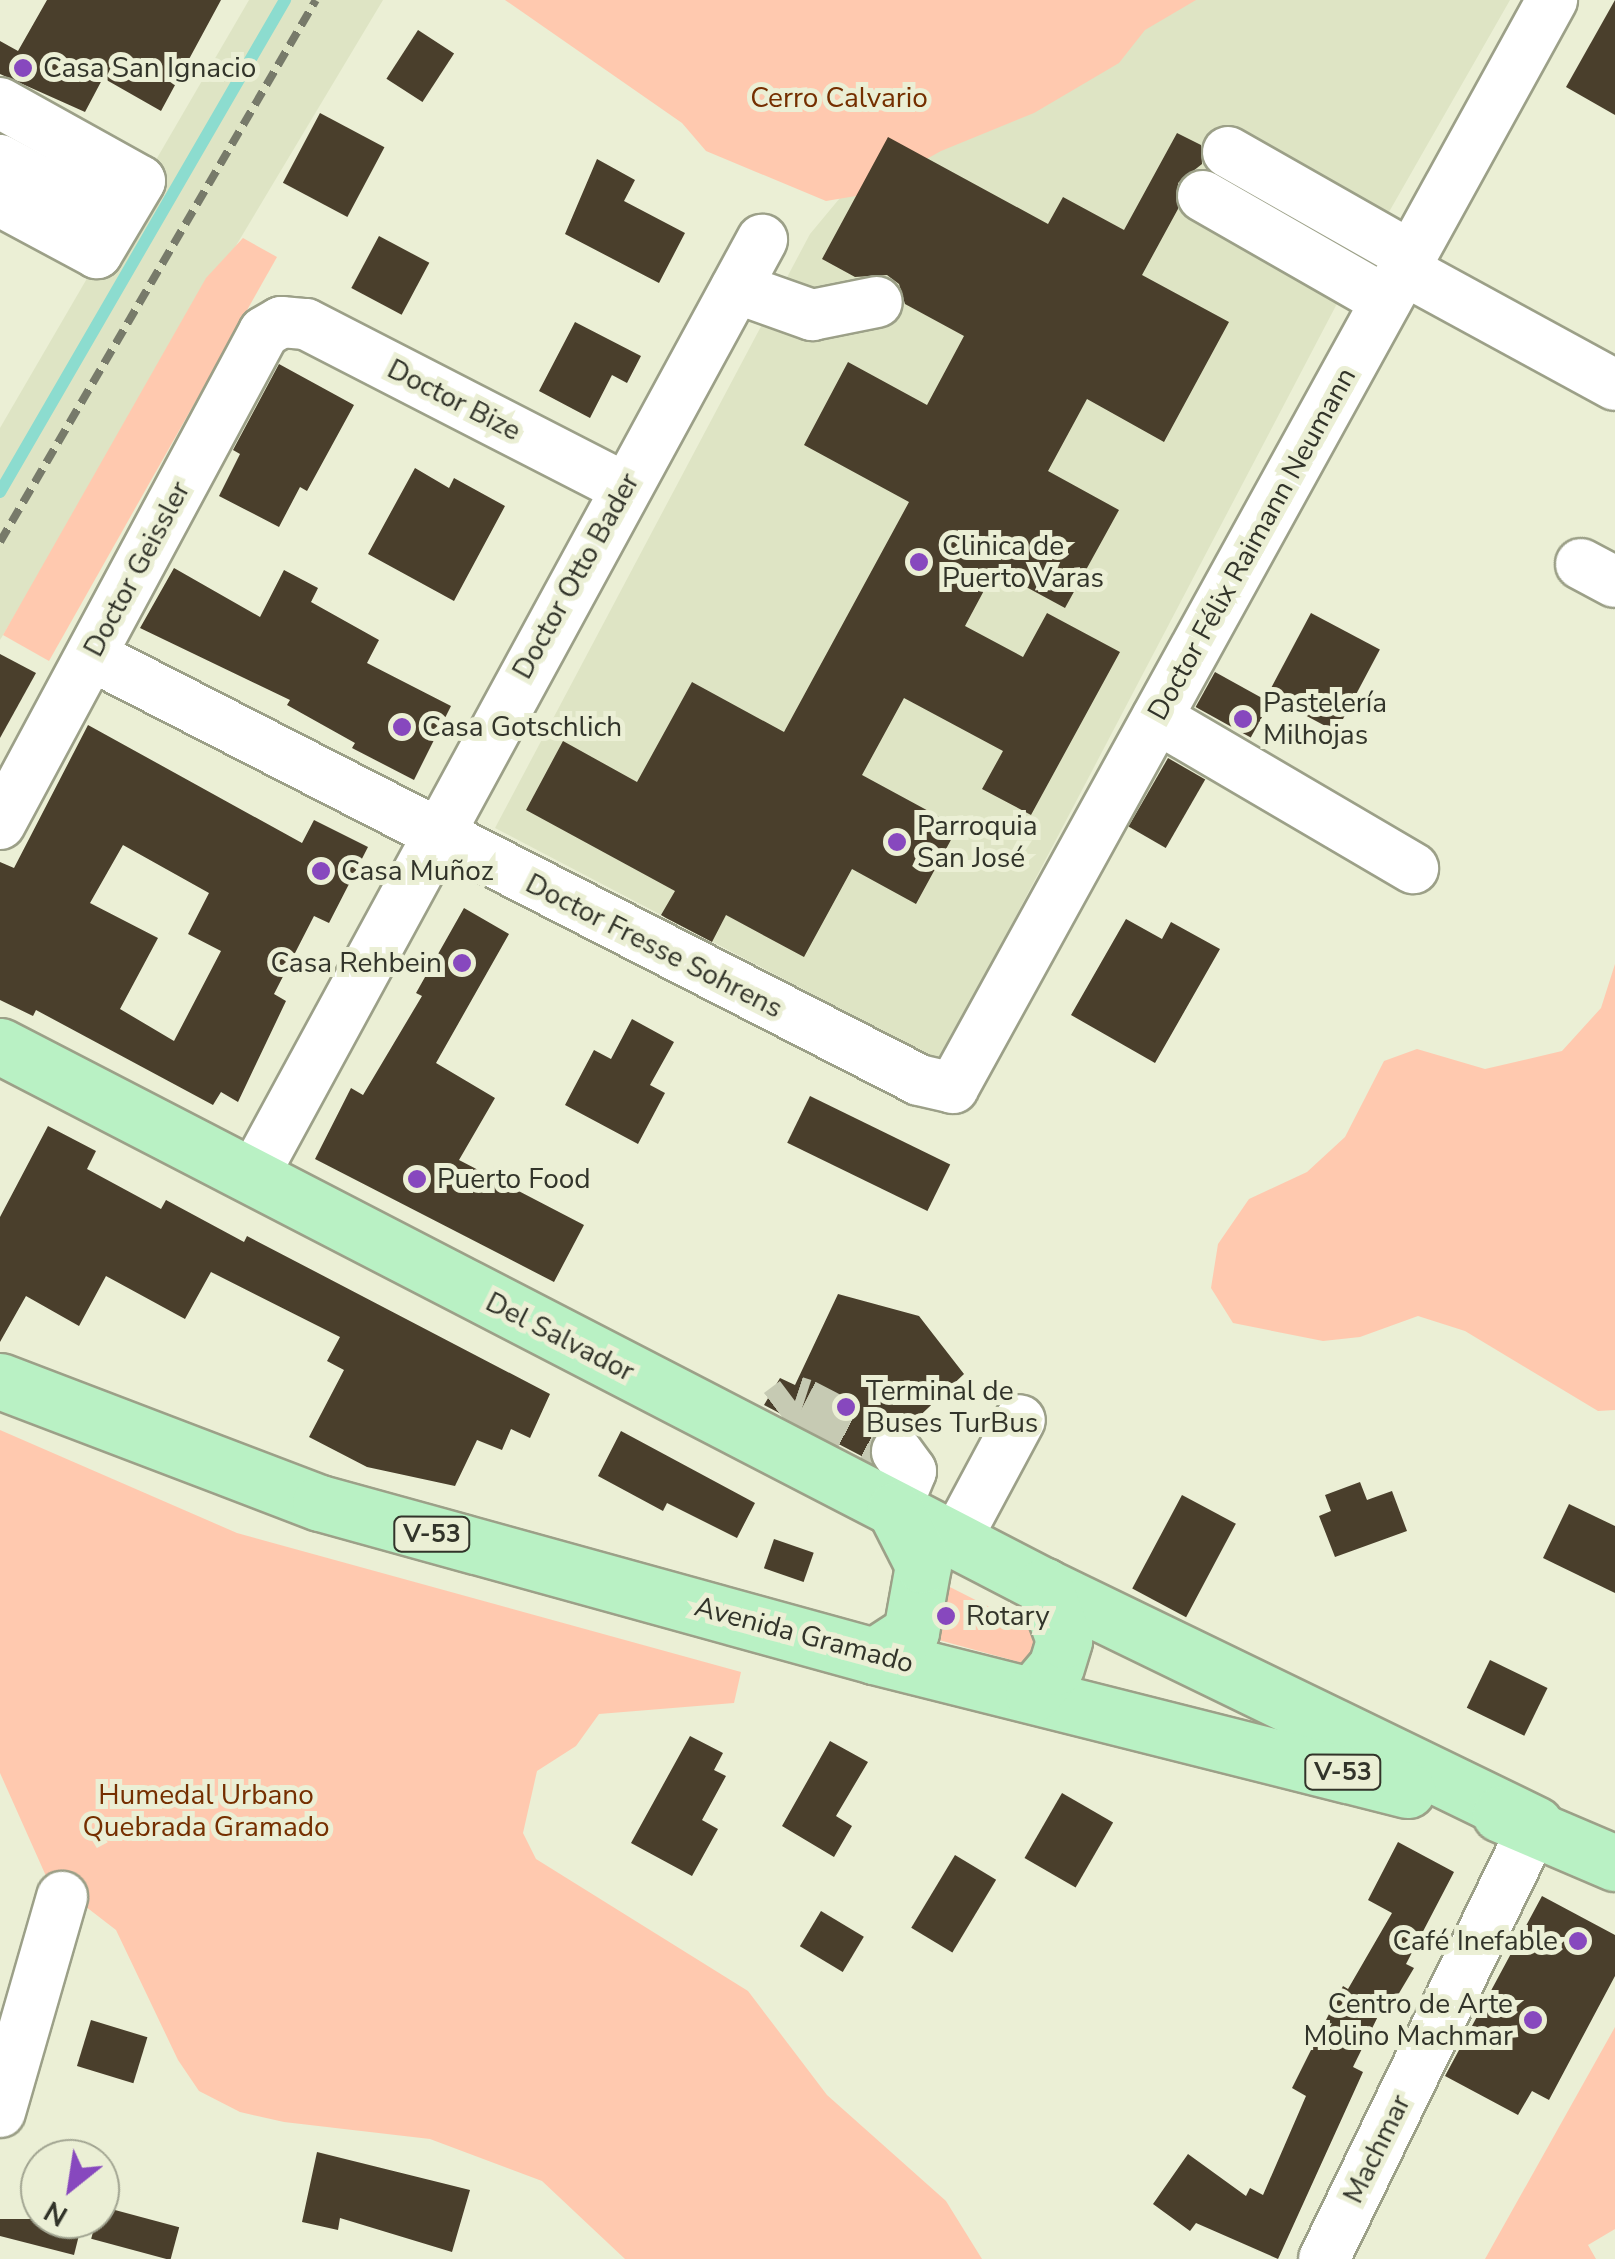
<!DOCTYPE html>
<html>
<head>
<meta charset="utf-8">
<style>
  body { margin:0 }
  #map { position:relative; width:1615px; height:2259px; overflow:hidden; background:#ebefd5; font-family:"Nunito Sans",sans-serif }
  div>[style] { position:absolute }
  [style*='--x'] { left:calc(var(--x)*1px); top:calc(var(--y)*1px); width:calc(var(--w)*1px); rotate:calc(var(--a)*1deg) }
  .built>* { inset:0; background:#dee4c4 }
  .green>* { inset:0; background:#ffc9af }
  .stream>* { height:12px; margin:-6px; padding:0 6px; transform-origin:6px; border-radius:6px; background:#8cdccf }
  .building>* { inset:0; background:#4a3f2c; transform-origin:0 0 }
  .minor-tunnel>* { height:50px; margin-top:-25px; transform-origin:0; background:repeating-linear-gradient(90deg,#c6cab3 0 50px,transparent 0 75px) }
  .roads { filter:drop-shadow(2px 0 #9ca088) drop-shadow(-2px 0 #9ca088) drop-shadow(0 2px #9ca088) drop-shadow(0 -2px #9ca088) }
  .minor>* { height:50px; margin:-25px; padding:0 25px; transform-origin:25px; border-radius:25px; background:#fff }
  .major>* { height:55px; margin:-27.5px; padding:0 27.5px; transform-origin:27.5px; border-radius:27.5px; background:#b9f1c4 }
  .rail>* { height:8px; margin-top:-4px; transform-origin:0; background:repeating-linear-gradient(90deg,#777a6a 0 15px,transparent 0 23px) }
  .dots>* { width:28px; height:28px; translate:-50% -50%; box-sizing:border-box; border:5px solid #ebefd5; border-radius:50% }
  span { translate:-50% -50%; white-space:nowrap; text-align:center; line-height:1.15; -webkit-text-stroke:10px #ebefd5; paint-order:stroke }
  .shield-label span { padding:2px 8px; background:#ebefd5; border:2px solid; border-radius:8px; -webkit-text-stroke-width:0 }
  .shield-label { font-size:25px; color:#32342a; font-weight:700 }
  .poi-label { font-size:28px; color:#32342a }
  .left { translate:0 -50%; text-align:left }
  .right { translate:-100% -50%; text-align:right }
  .park-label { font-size:28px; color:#752f00 }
  .street-label { font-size:28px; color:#32342a }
  .north { position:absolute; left:20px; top:2139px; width:100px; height:100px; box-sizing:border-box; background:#ebefd5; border:2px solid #a1a491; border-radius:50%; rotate:210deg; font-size:28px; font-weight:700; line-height:40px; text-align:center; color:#32342a }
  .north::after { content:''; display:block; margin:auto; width:35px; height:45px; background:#8748be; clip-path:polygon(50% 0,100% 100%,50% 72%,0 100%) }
</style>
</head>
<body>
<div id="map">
  <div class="built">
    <i style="clip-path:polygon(249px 0,383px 0,0 640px,0 428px)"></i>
    <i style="clip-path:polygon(1124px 0,1510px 0,1341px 296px,940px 1061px,495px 828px,810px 234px,874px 157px)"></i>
  </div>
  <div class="green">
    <i style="clip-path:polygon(505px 0,1196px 0,1145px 30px,1119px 63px,1034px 113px,941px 151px,862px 195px,826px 201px,706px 151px,682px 123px)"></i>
    <i style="clip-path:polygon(243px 238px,277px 257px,49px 661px,3px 635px,206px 278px)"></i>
    <i style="clip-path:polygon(1615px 964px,1615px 1410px,1598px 1411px,1465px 1331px,1418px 1316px,1360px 1337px,1323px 1341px,1233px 1323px,1211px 1288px,1218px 1244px,1249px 1199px,1307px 1172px,1345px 1137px,1384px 1061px,1417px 1049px,1485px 1069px,1562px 1051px,1601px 1008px)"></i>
    <i style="clip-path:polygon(0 1430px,237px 1533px,741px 1672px,734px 1703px,599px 1714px,576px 1746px,537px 1771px,523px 1833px,536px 1859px,748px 1991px,827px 2095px,946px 2201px,982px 2259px,625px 2259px,542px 2181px,430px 2139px,284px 2122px,240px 2112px,199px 2091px,178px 2060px,116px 1930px,46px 1876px,0 1773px)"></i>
    <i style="clip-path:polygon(940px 1582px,1039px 1632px,1030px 1665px,928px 1637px)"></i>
    <i style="clip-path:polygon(1615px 2027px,1615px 2229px,1588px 2245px,1596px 2259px,1485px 2259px)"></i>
  </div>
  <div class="stream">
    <i style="--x:0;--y:492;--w:569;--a:-59.92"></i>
  </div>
  <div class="building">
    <i style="clip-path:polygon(47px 0,221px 0,161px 111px,103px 78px,85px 112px,0 74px,0 41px,18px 51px)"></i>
    <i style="clip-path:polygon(1615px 0,1615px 115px,1566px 87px)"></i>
    <i style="left:418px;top:30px;width:43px;height:58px;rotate:33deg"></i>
    <i style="left:320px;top:113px;width:73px;height:79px;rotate:28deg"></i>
    <i style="clip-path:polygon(1177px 133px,1201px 145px,1202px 164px,1178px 183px,1178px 209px,1142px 275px,1229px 322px,1164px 442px,1087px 399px,1048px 471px,1119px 510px,1065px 608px,995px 570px,965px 626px,1023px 657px,1047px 613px,1120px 652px,1031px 815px,982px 789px,1003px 751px,904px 698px,862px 775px,958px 827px,916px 904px,852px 869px,804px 957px,726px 915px,712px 942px,666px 918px,661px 915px,675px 891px,526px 810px,563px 741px,637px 782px,692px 682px,784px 732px,909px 502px,804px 445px,848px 362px,927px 405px,964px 336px,905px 304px,899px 284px,887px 275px,855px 277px,822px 259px,888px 137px,1048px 224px,1063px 197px,1124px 230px)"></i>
    <i style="clip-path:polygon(597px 159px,635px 180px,624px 201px,685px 233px,659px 283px,565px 234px)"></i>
    <i style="left:379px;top:236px;width:57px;height:59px;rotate:28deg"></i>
    <i style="clip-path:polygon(575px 322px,641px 356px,627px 383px,612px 375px,590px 418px,539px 391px)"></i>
    <i style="clip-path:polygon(279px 364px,354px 405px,307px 491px,300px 487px,279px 527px,219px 496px,240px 454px,233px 450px)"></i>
    <i style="clip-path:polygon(415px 468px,449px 488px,454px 478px,505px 506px,454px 601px,368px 554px)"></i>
    <i style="clip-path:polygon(174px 568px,260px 617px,284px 570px,318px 588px,311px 602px,379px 640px,367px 663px,451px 706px,414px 780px,352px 748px,355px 743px,287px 705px,290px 700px,140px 628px)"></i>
    <i style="left:1311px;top:613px;width:78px;height:93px;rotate:28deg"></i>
    <i style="clip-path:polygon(0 654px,36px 673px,0 738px)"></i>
    <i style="left:1215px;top:672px;width:63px;height:40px;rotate:29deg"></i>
    <i style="clip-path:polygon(evenodd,88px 725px,302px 843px,314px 820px,368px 847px,329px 923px,314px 916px,274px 994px,286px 1001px,238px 1102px,221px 1092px,213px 1105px,36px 1010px,33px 1016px,0 1000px,0 862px,14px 868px,88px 725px,123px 845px,209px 893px,188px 934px,221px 951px,174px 1041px,120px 1009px,158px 938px,90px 903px,123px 845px)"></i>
    <i style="left:1168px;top:758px;width:43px;height:79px;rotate:30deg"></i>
    <i style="clip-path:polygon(464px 908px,509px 934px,436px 1063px,495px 1098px,459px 1160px,584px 1225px,554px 1282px,315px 1159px,351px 1088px,363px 1095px,422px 996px,416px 993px)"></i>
    <i style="clip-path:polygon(1126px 919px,1162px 939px,1171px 922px,1220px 949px,1155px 1063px,1071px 1015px)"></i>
    <i style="clip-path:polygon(632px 1019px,674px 1042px,650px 1085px,665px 1093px,638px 1144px,565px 1105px,594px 1050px,611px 1059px)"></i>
    <i style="left:810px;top:1096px;width:156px;height:52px;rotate:26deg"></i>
    <i style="clip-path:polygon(48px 1126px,96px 1151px,87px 1169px,161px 1209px,166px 1200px,244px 1242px,247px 1236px,550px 1394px,530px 1438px,511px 1429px,502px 1450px,477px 1440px,455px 1486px,367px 1467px,309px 1437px,344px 1370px,327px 1361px,340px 1337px,211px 1272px,185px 1319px,106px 1276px,79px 1326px,26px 1296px,0 1342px,0 1217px)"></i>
    <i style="clip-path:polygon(838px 1294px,919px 1316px,964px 1374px,909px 1426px,879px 1430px,870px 1441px,871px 1461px,764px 1405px,780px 1378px,795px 1385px)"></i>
    <i style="clip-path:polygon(621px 1431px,755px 1503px,737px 1538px,667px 1503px,663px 1511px,598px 1476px)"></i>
    <i style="clip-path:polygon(1360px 1482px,1367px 1500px,1392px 1491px,1407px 1531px,1335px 1557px,1319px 1516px,1331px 1511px,1325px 1495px)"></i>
    <i style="left:1182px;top:1495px;width:61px;height:106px;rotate:28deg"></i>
    <i style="clip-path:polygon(1569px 1504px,1615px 1526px,1615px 1593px,1543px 1558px)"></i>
    <i style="left:774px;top:1539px;width:42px;height:31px;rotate:19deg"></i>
    <i style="left:1490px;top:1660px;width:64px;height:53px;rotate:26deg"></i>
    <i style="clip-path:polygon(690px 1736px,723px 1753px,714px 1770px,726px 1776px,702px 1820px,718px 1829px,692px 1876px,631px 1843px)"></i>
    <i style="clip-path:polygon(830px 1741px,868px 1762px,836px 1816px,852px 1826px,834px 1857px,782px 1826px)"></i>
    <i style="left:1062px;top:1793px;width:59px;height:75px;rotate:30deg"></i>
    <i style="clip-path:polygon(1398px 1842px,1454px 1872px,1406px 1964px,1414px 1968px,1395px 2000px,1388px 1996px,1353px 2067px,1363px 2072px,1278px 2259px,1196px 2223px,1190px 2231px,1153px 2204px,1188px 2154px,1246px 2196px,1250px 2188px,1263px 2195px,1306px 2096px,1292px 2088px,1343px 1986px,1348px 1989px,1392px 1913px,1368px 1900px)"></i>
    <i style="left:955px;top:1855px;width:48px;height:85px;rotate:31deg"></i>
    <i style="clip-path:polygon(1542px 1896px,1615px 1935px,1615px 1976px,1549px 2100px,1532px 2091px,1518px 2115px,1445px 2076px)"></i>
    <i style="left:821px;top:1911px;width:50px;height:41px;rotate:31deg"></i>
    <i style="left:91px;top:2020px;width:59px;height:48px;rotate:17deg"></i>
    <i style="clip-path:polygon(317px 2152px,470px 2190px,452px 2252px,340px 2218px,338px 2230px,302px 2222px)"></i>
    <i style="left:100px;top:2206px;width:82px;height:34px;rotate:15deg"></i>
    <i style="clip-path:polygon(0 2219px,83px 2219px,74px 2255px,0 2236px)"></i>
  </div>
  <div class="minor-tunnel">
    <i style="--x:779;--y:1413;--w:20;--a:-37"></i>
    <i style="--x:795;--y:1401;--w:9;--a:18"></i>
    <i style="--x:804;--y:1404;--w:105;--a:27.3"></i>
  </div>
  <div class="roads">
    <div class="minor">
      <i style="--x:0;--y:103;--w:160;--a:29.1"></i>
      <i style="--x:140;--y:181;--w:84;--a:120.8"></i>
      <i style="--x:97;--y:253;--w:110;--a:-151.8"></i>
      <i style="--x:1228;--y:152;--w:210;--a:29.6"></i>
      <i style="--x:0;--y:160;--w:125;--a:28.2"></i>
      <i style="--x:1203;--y:196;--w:211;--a:29.8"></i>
      <i style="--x:1404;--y:270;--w:240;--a:28.6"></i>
      <i style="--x:736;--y:288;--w:81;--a:19.6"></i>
      <i style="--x:812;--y:315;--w:66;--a:-11.3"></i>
      <i style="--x:1581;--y:564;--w:38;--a:28"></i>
      <i style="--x:92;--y:656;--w:929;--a:27.14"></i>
      <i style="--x:919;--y:1080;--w:35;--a:13"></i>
      <i style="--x:953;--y:1088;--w:1242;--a:-61.16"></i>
      <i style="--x:1157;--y:718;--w:297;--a:30.4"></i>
      <i style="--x:0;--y:824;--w:558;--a:-61.78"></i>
      <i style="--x:264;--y:332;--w:20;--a:-30"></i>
      <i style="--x:281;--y:322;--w:25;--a:5"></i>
      <i style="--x:306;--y:324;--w:359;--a:27.2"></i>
      <i style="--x:252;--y:1178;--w:1068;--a:-61.47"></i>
      <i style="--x:895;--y:1510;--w:42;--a:-67.7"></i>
      <i style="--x:911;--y:1471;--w:24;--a:-126"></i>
      <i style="--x:955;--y:1541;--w:137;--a:-61.8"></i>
      <i style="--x:0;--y:2112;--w:224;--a:-73.9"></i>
      <i style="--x:1324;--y:2259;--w:483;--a:-64.1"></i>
    </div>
    <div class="major">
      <i style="--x:0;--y:1046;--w:1175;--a:27.35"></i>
      <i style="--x:1044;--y:1586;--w:546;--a:25.86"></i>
      <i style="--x:0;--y:1381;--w:342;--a:20.9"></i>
      <i style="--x:320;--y:1503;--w:575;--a:15.44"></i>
      <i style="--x:874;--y:1656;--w:550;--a:14.11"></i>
      <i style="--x:874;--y:1656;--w:44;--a:-33"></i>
      <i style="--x:911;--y:1632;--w:68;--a:-79.8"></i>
      <i style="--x:923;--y:1565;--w:62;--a:-117"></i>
      <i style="--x:1033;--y:1694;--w:35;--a:-50"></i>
      <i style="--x:1056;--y:1667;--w:28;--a:-73"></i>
      <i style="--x:1064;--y:1640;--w:58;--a:-110.3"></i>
      <i style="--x:1500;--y:1814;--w:125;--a:23.1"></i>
    </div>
  </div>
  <div class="rail">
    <i style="--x:0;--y:542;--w:627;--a:-59.76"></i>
  </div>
  <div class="dots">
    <i style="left:23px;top:68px;background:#8748be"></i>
    <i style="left:919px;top:562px;background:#8748be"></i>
    <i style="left:1243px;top:719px;background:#8748be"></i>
    <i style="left:402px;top:727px;background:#8748be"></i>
    <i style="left:897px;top:842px;background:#8748be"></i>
    <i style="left:321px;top:871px;background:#8748be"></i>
    <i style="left:462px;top:963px;background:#8748be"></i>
    <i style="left:417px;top:1179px;background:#8748be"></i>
    <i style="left:846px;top:1407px;background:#8748be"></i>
    <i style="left:946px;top:1616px;background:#8748be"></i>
    <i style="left:1578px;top:1941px;background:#8748be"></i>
    <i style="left:1533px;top:2020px;background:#8748be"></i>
  </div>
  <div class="shield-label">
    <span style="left:432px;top:1534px">V-53</span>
    <span style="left:1343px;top:1772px">V-53</span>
  </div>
  <div class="poi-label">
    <span class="left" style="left:43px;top:68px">Casa San Ignacio</span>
    <span class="left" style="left:942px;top:562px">Clinica de<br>Puerto Varas</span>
    <span class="left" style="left:1263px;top:719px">Pastelería<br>Milhojas</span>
    <span class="left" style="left:422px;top:727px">Casa Gotschlich</span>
    <span class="left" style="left:917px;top:842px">Parroquia<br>San José</span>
    <span class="left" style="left:341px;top:871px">Casa Muñoz</span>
    <span class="right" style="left:442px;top:963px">Casa Rehbein</span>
    <span class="left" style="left:437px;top:1179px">Puerto Food</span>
    <span class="left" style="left:866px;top:1407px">Terminal de<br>Buses TurBus</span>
    <span class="left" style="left:966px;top:1616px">Rotary</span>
    <span class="right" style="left:1558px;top:1941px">Café Inefable</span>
    <span class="right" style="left:1513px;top:2020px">Centro de Arte<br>Molino Machmar</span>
  </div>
  <div class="park-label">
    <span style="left:839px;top:98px">Cerro Calvario</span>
    <span style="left:206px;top:1811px">Humedal Urbano<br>Quebrada Gramado</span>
  </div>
  <div class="street-label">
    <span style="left:454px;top:400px;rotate:27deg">Doctor Bize</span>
    <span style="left:1252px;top:544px;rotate:-61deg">Doctor Félix Raimann Neumann</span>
    <span style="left:137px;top:569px;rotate:-62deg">Doctor Geissler</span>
    <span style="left:576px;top:576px;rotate:-61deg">Doctor Otto Bader</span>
    <span style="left:654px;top:946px;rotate:27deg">Doctor Fresse Sohrens</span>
    <span style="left:560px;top:1337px;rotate:27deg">Del Salvador</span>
    <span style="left:804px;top:1635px;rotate:15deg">Avenida Gramado</span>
    <span style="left:1377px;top:2149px;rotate:-64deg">Machmar</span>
  </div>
  <div class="north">N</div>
</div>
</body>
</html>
